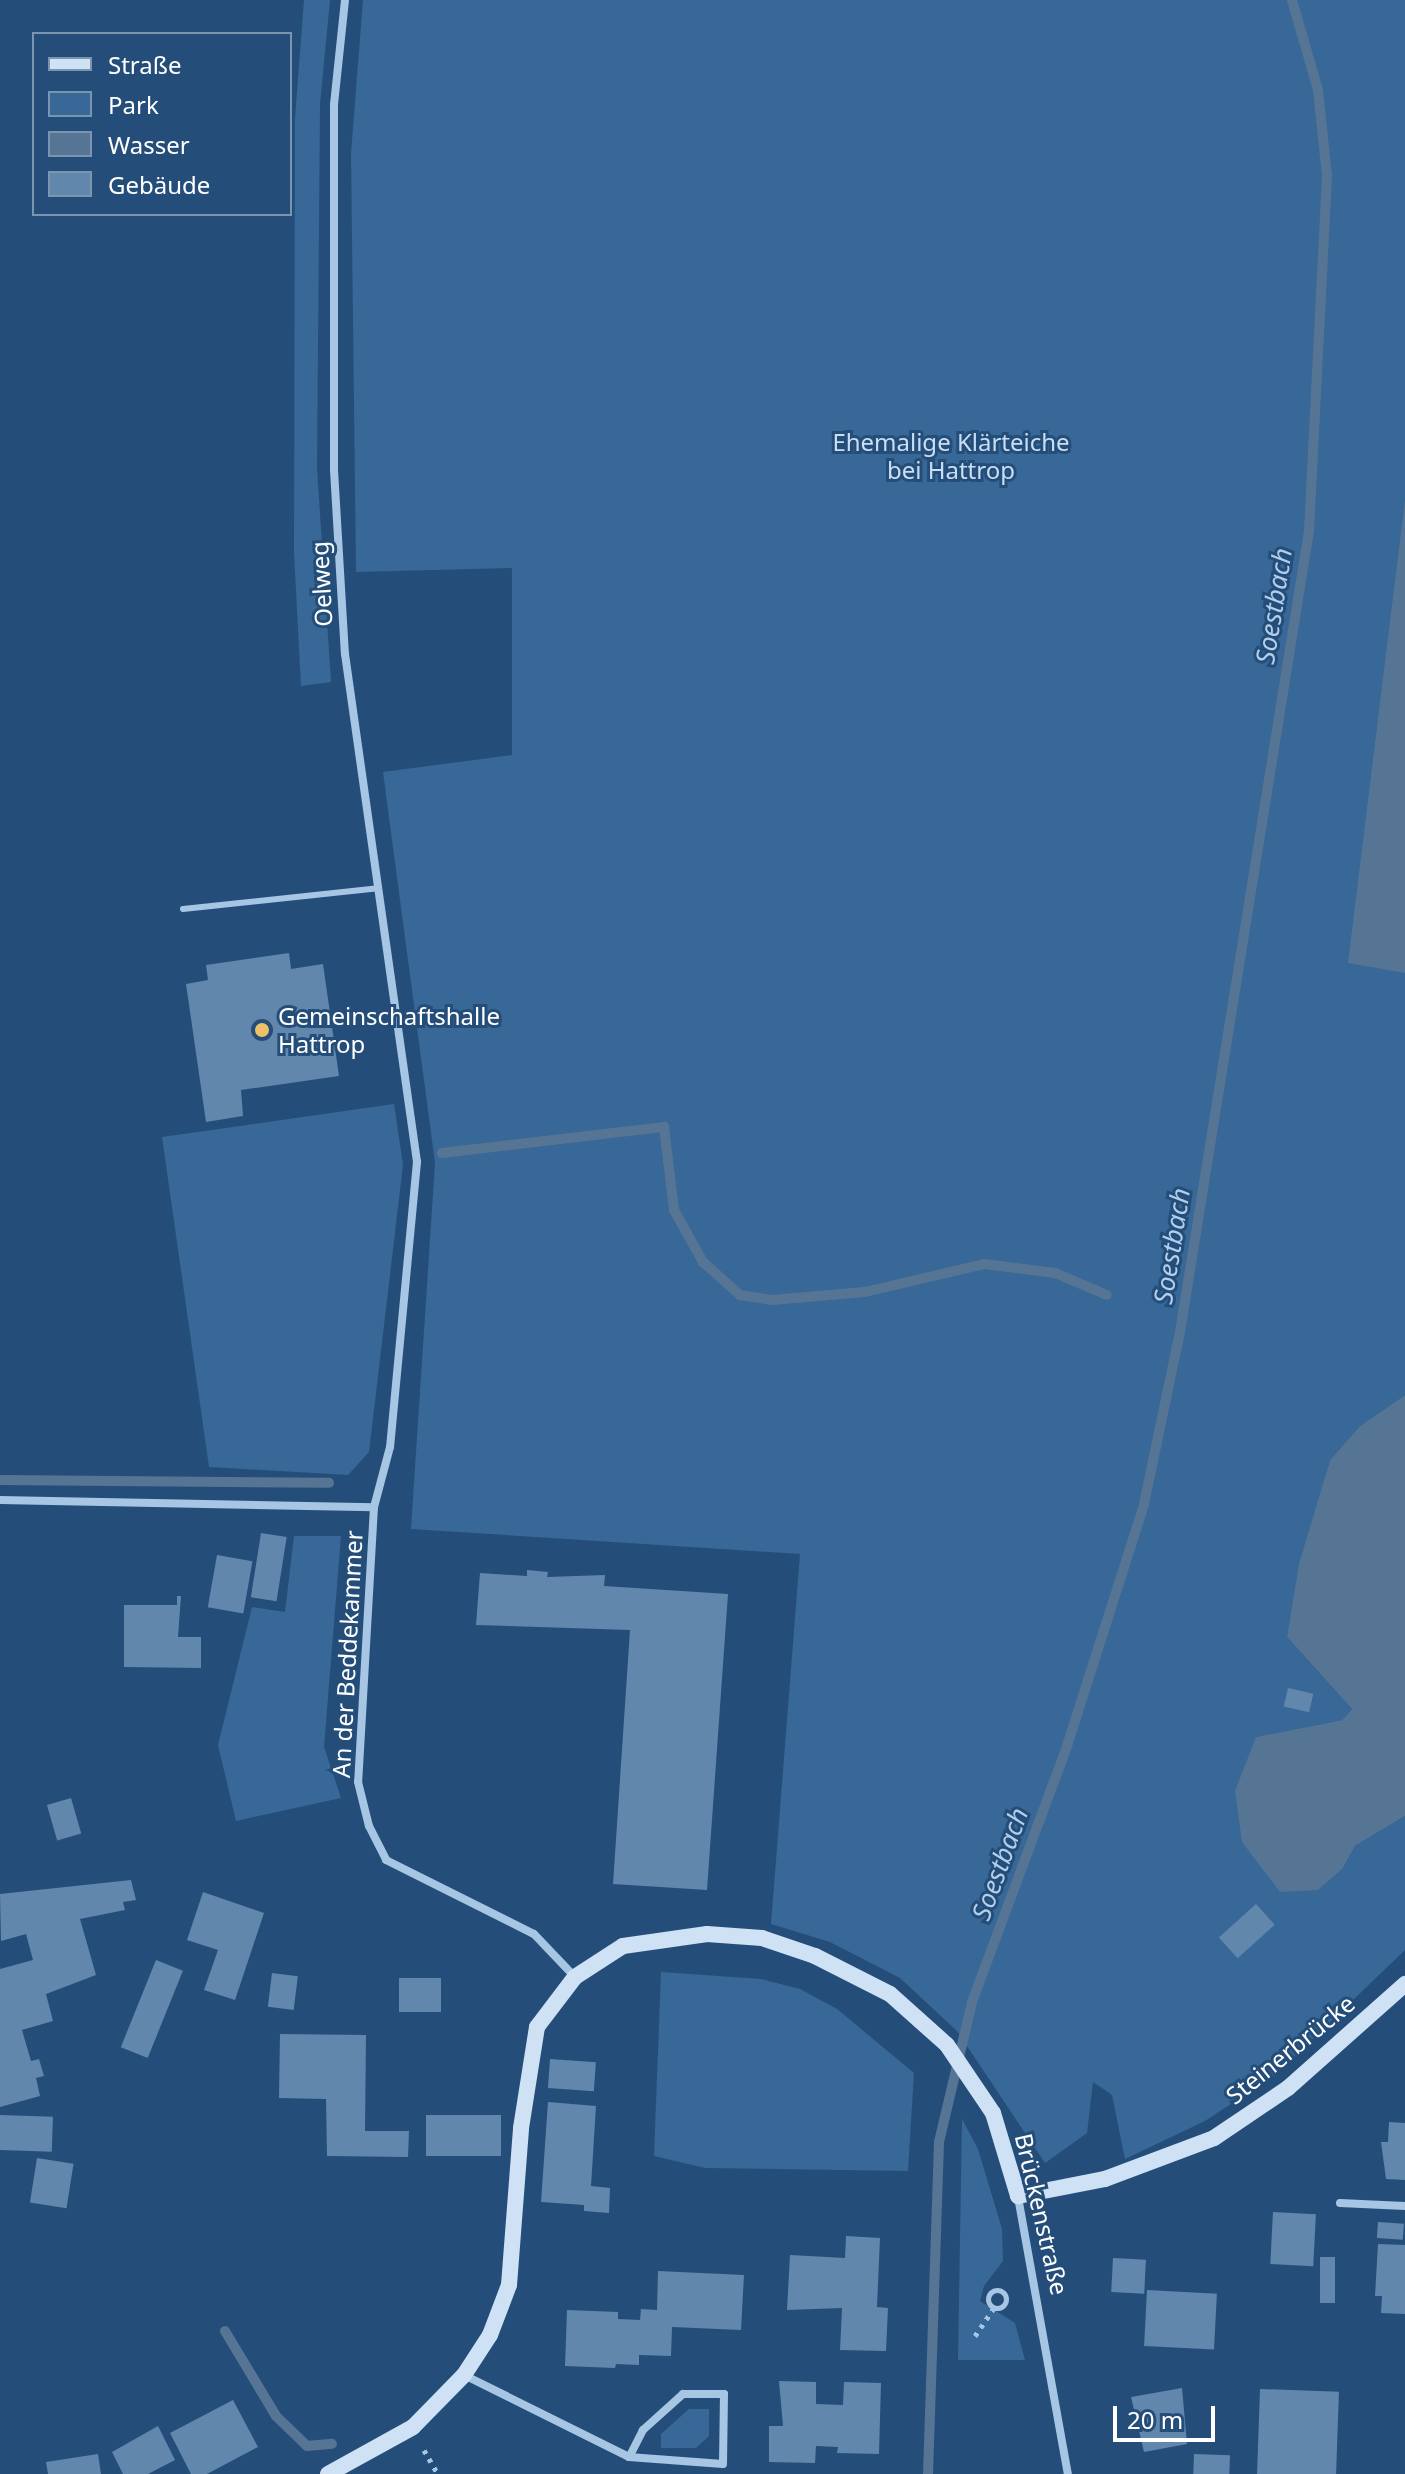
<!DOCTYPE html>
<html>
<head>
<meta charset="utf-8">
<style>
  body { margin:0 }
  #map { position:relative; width:1405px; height:2474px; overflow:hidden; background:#244e79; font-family:"Noto Sans",sans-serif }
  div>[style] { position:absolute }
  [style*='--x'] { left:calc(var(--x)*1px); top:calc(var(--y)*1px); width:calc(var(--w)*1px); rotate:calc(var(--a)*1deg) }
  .green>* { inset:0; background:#376897 }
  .water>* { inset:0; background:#567595 }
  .stream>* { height:10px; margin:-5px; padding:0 5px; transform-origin:5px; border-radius:5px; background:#567595 }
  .building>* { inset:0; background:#6187ad; transform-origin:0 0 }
  .path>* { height:5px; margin-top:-2.5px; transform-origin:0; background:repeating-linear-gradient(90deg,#a6c6e4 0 4px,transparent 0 10px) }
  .path>.ring { margin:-2.5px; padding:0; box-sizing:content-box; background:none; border:5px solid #a6c6e4; border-radius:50% }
  .lane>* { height:6px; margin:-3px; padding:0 3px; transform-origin:3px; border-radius:3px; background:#a6c6e4 }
  .street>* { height:8px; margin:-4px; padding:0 4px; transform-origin:4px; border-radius:4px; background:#a6c6e4 }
  .secondary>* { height:16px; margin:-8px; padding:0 8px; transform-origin:8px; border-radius:8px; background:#cfe1f4 }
  .dots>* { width:22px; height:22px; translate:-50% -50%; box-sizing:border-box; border:4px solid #244e79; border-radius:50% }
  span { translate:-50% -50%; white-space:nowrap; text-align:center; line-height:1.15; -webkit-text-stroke:6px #244e79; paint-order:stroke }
  .park-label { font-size:24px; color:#c8def3 }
  .street-label { font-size:24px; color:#fff }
  .poi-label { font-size:24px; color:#fff }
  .left { translate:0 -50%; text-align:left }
  .water-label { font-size:26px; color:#b1cfec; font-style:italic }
  .legend { position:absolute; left:32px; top:32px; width:260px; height:184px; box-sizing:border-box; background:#244e79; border:2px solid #7c95af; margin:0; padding:10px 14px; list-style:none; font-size:24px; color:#fff }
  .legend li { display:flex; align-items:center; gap:16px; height:40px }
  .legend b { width:40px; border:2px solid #7c95af }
  .scale { position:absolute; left:1113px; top:2406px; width:102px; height:36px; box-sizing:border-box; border:4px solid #fff; border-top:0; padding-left:10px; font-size:24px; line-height:28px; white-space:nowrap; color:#fff; -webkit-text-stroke:6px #244e79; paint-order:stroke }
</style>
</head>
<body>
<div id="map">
  <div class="green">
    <i style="clip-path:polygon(304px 0,330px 0,320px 104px,317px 468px,331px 682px,301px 686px,294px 553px,295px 118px)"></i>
    <i style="clip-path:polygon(363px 0,1405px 0,1405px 1395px,1360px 1426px,1330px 1460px,1300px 1564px,1287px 1637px,1352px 1709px,1342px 1720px,1256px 1737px,1343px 1868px,1355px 1846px,1405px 1816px,1405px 1950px,1275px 2075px,1205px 2121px,1125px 2159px,1112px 2095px,1093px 2082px,1087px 2133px,1045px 2163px,957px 2031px,900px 1978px,830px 1942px,771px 1924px,800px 1554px,411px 1529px,435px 1163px,383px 772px,512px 755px,512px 568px,356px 572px,351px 153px)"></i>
    <i style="clip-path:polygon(394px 1104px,403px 1165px,369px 1452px,348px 1475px,209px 1467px,162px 1137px)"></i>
    <i style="clip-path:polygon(294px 1536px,341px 1536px,324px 1747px,341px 1798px,236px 1821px,218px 1745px,252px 1607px,285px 1612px)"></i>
    <i style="clip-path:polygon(661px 1972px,761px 1979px,800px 1989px,837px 2009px,914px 2073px,908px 2171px,705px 2168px,654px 2156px)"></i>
    <i style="clip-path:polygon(962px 2119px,978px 2149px,1002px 2229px,1003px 2261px,984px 2286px,980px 2301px,1015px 2323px,1025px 2360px,958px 2360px)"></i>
    <i style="clip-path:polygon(689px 2409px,709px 2409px,709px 2436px,696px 2448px,661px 2448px,661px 2434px)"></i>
  </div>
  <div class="water">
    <i style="clip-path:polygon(1405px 500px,1405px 973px,1348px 963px)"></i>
    <i style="clip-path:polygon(1405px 1395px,1405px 1816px,1355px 1846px,1343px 1868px,1318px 1890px,1280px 1892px,1242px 1842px,1235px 1791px,1256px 1737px,1342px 1720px,1352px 1709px,1287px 1637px,1299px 1564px,1330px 1460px,1360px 1426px)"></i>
  </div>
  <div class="stream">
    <i style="--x:442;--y:1153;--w:224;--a:-6.7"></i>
    <i style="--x:664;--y:1127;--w:84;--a:83.1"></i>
    <i style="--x:674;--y:1210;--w:60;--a:60.9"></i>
    <i style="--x:703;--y:1262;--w:50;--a:41.7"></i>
    <i style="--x:740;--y:1295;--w:32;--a:9"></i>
    <i style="--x:772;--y:1300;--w:93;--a:-4.9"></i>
    <i style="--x:865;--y:1292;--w:122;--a:-13.2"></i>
    <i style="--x:984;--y:1264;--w:72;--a:7.2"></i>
    <i style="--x:1055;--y:1273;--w:56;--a:22.9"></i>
    <i style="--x:0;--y:1480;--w:329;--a:0.5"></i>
    <i style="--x:225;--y:2331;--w:99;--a:59"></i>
    <i style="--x:276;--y:2416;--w:43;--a:44.1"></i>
    <i style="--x:307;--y:2446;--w:25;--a:-5"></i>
    <i style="--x:928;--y:2474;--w:332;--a:-88.1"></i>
    <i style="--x:939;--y:2142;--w:144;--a:-76.7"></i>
    <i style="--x:972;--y:2002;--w:273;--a:-69.6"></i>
    <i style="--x:1067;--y:1746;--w:254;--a:-72.3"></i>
    <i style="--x:1144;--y:1504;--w:176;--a:-78.2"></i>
    <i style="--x:1180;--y:1332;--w:811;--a:-80.85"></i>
    <i style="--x:1309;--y:531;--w:355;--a:-87.1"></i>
    <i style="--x:1327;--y:176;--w:86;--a:-96"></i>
    <i style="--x:1318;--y:90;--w:94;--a:-106.1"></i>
  </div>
  <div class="building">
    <i style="clip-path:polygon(289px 953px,291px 969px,323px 964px,339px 1076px,241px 1090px,243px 1116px,206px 1122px,186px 984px,208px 980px,206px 965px)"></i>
    <i style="left:261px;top:1533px;width:26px;height:65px;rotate:9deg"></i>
    <i style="left:217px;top:1555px;width:36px;height:53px;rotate:10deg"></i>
    <i style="clip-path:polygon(527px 1570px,548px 1572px,547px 1577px,605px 1575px,604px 1586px,728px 1594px,707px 1890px,613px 1884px,630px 1630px,476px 1625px,480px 1573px,527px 1576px)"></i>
    <i style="clip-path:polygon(177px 1596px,181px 1596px,178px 1637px,201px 1637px,201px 1668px,124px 1667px,124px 1605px,177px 1605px)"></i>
    <i style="left:1288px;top:1688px;width:26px;height:19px;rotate:13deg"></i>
    <i style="left:71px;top:1798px;width:37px;height:25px;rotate:74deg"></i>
    <i style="clip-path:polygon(131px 1880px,136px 1900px,123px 1902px,125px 1910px,80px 1919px,96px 1975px,46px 1994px,53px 2021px,22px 2030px,31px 2061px,39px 2059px,44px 2076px,36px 2078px,40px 2096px,0 2107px,0 1969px,33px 1960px,26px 1934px,1px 1941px,0 1894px)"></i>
    <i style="clip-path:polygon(203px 1892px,264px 1913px,235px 2000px,204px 1990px,218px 1950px,187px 1940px)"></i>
    <i style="left:1256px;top:1904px;width:28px;height:50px;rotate:48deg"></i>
    <i style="left:156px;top:1960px;width:29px;height:94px;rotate:22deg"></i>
    <i style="left:272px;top:1973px;width:26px;height:34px;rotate:7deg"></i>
    <i style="left:399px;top:1978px;width:42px;height:34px"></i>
    <i style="clip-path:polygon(280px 2034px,366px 2035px,365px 2131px,409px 2131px,408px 2157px,327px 2156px,326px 2099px,279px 2098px)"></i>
    <i style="left:550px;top:2059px;width:46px;height:29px;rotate:4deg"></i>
    <i style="clip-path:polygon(548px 2102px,596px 2106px,591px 2186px,610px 2188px,609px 2213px,584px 2211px,584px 2205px,541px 2202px)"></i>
    <i style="left:0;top:2115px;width:53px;height:35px;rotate:2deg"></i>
    <i style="left:501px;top:2115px;width:41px;height:75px;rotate:90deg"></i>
    <i style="clip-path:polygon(1389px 2122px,1405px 2123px,1405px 2180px,1386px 2179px,1381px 2142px,1388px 2142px)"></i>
    <i style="left:37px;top:2158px;width:37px;height:45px;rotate:9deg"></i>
    <i style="left:1273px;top:2212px;width:43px;height:52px;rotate:3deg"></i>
    <i style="left:1378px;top:2222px;width:26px;height:16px;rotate:4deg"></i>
    <i style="clip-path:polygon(846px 2236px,880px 2238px,877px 2307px,888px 2308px,886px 2351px,840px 2350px,842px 2308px,787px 2310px,790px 2255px,845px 2258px)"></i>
    <i style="clip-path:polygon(1378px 2244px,1405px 2245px,1405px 2314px,1381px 2313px,1382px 2296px,1375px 2296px)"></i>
    <i style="left:1320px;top:2257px;width:15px;height:46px"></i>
    <i style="left:1113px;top:2258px;width:33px;height:34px;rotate:3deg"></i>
    <i style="clip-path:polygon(658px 2271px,744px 2275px,741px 2330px,672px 2327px,671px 2356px,639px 2355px,639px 2365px,616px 2364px,615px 2368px,565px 2366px,567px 2310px,618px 2312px,618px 2319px,640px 2320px,641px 2309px,657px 2310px)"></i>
    <i style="left:1147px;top:2290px;width:70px;height:56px;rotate:3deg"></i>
    <i style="clip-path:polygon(779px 2381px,816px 2382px,816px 2404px,843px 2405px,844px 2382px,881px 2383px,879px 2454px,837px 2453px,838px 2447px,816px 2446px,815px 2463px,769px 2462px,769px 2426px,783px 2426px)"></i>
    <i style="clip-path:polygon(1182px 2388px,1187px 2444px,1144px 2452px,1131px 2397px)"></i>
    <i style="left:1260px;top:2389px;width:79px;height:85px;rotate:2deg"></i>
    <i style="clip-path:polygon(233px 2400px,258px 2447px,207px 2474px,191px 2474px,170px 2433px)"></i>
    <i style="clip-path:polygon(158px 2426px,175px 2460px,148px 2474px,123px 2474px,112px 2452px)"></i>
    <i style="clip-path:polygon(98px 2454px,101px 2474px,48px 2474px,46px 2462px)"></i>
    <i style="left:1194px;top:2454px;width:36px;height:20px;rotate:2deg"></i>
  </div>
  <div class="path">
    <i class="ring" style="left:988px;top:2290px;width:13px;height:13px"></i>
    <i style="--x:975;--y:2336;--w:34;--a:-56"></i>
    <i style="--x:424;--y:2450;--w:28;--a:60"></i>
  </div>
  <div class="lane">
    <i style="--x:183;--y:909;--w:196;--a:-6.1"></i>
  </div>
  <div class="street">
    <i style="--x:345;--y:0;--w:106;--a:96"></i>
    <i style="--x:334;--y:105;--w:365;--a:90"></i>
    <i style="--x:334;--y:470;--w:184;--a:86.6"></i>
    <i style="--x:345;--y:654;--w:513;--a:81.93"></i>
    <i style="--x:417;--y:1162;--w:286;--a:95.4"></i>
    <i style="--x:390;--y:1447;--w:62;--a:104.9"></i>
    <i style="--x:374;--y:1507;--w:275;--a:93.3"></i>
    <i style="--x:358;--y:1782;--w:45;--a:76"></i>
    <i style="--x:369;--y:1826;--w:38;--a:63"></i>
    <i style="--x:386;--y:1860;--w:165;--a:26.6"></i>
    <i style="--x:534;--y:1934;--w:59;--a:46.4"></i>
    <i style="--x:0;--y:1500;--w:374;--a:1.1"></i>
    <i style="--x:1018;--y:2197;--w:281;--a:79.8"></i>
    <i style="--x:1340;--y:2203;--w:65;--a:2.6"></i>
    <i style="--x:464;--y:2375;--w:184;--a:26.4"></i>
    <i style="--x:629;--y:2457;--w:94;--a:4.3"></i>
    <i style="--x:723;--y:2464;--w:70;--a:-89.2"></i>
    <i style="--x:724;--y:2394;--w:41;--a:180"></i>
    <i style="--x:683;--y:2394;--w:54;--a:138"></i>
    <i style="--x:643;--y:2430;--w:30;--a:117"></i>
  </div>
  <div class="secondary">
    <i style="--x:328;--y:2474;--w:97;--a:-28.9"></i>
    <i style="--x:413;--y:2427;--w:73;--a:-45.6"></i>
    <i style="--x:464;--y:2375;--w:48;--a:-57"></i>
    <i style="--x:490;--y:2335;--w:53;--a:-69.2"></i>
    <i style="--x:509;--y:2285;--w:157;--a:-85.6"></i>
    <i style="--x:521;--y:2128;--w:102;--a:-81"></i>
    <i style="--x:537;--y:2027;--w:63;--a:-52.8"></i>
    <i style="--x:575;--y:1977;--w:57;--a:-32.9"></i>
    <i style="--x:623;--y:1946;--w:85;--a:-8.1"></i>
    <i style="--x:707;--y:1934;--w:55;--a:4.2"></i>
    <i style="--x:762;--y:1938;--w:56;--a:18.8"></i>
    <i style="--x:815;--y:1956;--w:84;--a:26.9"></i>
    <i style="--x:890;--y:1994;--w:76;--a:41.8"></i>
    <i style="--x:947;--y:2045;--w:82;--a:55.9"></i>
    <i style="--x:993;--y:2113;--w:87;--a:73.2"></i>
    <i style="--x:1018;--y:2196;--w:89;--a:-11.1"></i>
    <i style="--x:1105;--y:2179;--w:116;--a:-20.6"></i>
    <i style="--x:1214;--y:2138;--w:89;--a:-34"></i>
    <i style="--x:1288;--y:2088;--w:157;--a:-41.6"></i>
  </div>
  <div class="dots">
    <i style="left:262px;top:1030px;background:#eec06a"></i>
  </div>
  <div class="park-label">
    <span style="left:951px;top:456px">Ehemalige Klärteiche<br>bei Hattrop</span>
  </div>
  <div class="street-label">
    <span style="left:321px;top:584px;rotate:-93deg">Oelweg</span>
    <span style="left:347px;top:1654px;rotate:-87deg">An der Beddekammer</span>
    <span style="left:1290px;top:2049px;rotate:-39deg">Steinerbrücke</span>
    <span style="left:1042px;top:2214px;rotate:77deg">Brückenstraße</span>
  </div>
  <div class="poi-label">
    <span class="left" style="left:278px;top:1030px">Gemeinschaftshalle<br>Hattrop</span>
  </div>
  <div class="water-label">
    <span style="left:1274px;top:606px;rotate:-81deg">Soestbach</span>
    <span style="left:1172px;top:1246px;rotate:-81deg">Soestbach</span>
    <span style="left:1000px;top:1864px;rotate:-70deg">Soestbach</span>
  </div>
  <ul class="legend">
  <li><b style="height:10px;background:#cfe1f4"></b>Straße</li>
  <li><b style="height:22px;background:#376897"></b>Park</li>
  <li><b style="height:22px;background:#567595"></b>Wasser</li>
  <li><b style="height:22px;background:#6187ad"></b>Gebäude</li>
  </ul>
  <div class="scale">20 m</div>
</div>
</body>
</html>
